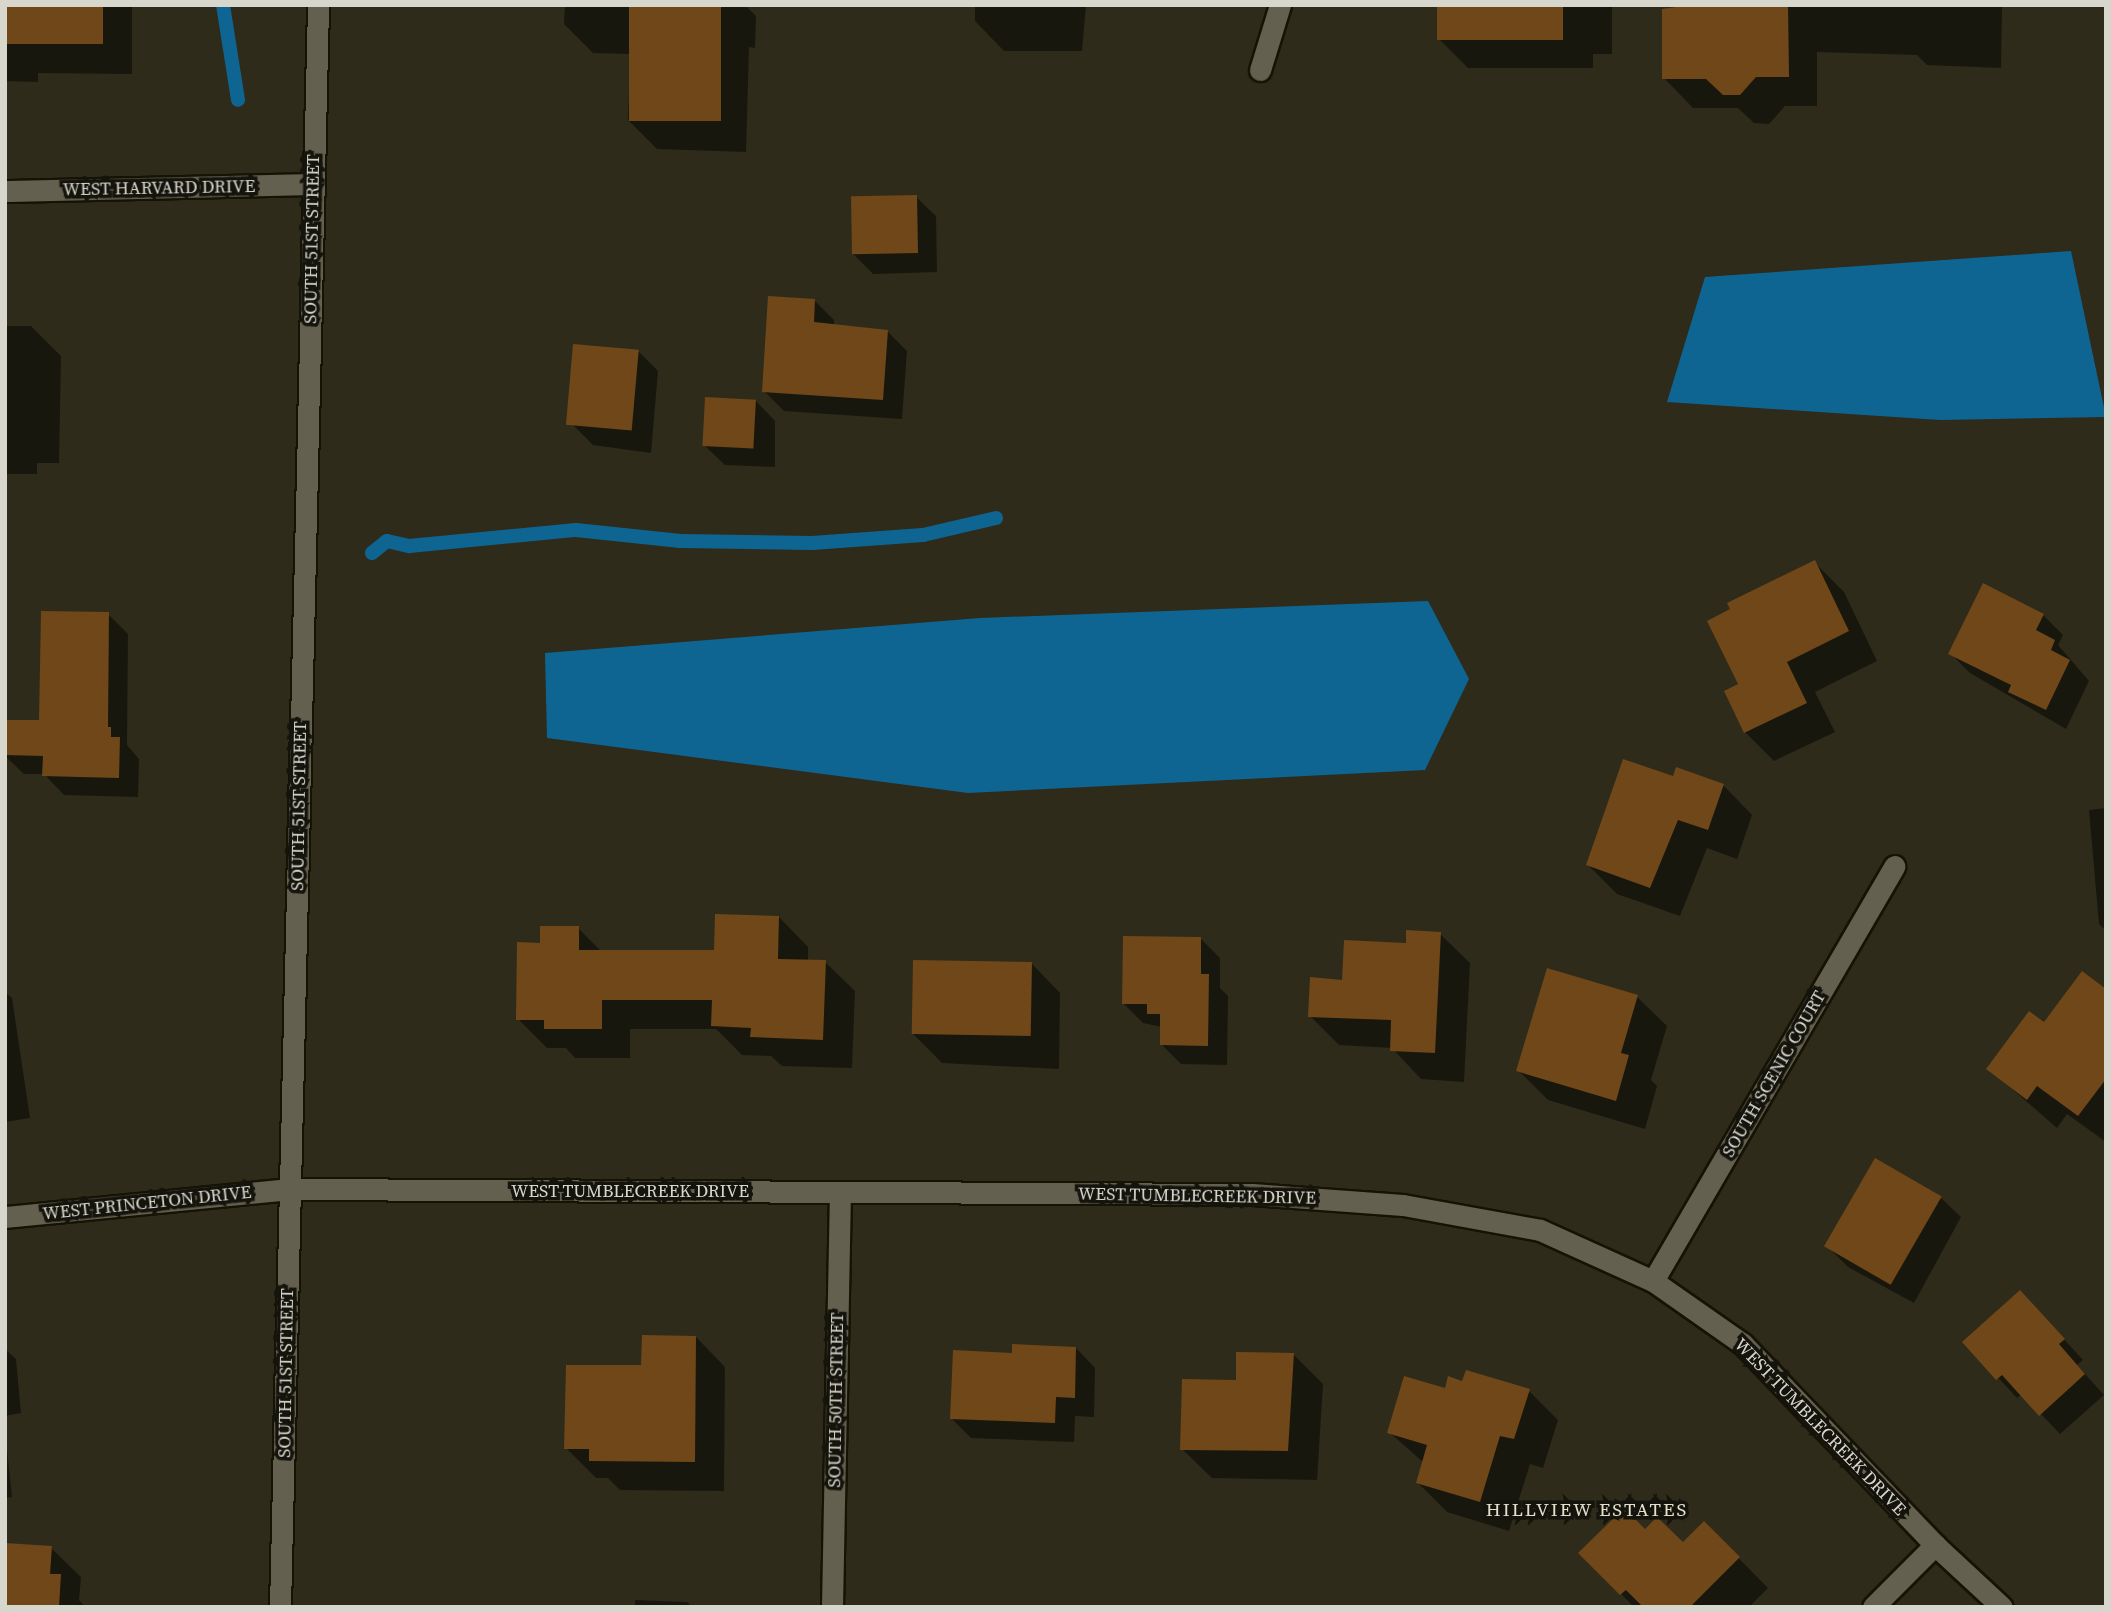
<!DOCTYPE html>
<html>
<head>
<meta charset="utf-8">
<style>
  body { margin:0 }
  #map { position:relative; width:2111px; height:1612px; overflow:hidden; background:#2e2b1b; font-family:"Source Serif 4",serif }
  div>[style] { position:absolute }
  [style*='--x'] { left:calc(var(--x)*1px); top:calc(var(--y)*1px); width:calc(var(--w)*1px); rotate:calc(var(--a)*1deg) }
  .water>* { inset:0; background:#0f6592 }
  .shadow>* { inset:0; background:#0007 }
  .stream>* { height:14px; margin:-7px; padding:0 7px; transform-origin:7px; border-radius:7px; background:#0f6592 }
  .building>* { inset:0; background:#704718; transform-origin:0 0 }
  .roads { filter:drop-shadow(2px 0 #161305) drop-shadow(-2px 0 #161305) drop-shadow(0 2px #161305) drop-shadow(0 -2px #161305) }
  .minor>* { height:21px; margin:-10.5px; padding:0 10.5px; transform-origin:10.5px; border-radius:10.5px; background:#64604f }
  span { translate:-50% -50%; white-space:nowrap; text-align:center; line-height:1.15; -webkit-text-stroke:7px #14130c; paint-order:stroke }
  .street-label { font-size:18px; color:#d8d7cd }
  .neighbourhood-label { font-size:19px; color:#e4e0cc; letter-spacing:2px }
  .frame { position:absolute; inset:0; border:7px solid #d8d7cd; pointer-events:none }
</style>
</head>
<body>
<div id="map">
  <div class="water">
    <i style="clip-path:polygon(2071px 251px,2106px 417px,1940px 420px,1667px 402px,1705px 277px)"></i>
    <i style="clip-path:polygon(1428px 601px,1469px 679px,1425px 770px,968px 793px,547px 738px,545px 653px,980px 618px)"></i>
  </div>
  <div class="shadow">
    <i style="clip-path:polygon(5px 5px,132px 5px,132px 74px,38px 73px,38px 82px,5px 81px)"></i>
    <i style="clip-path:polygon(565px 5px,745px 5px,756px 16px,755px 48px,749px 47px,746px 152px,657px 149px,628px 120px,630px 54px,593px 53px,564px 24px)"></i>
    <i style="clip-path:polygon(975px 5px,1086px 5px,1082px 51px,1004px 51px,975px 21px)"></i>
    <i style="clip-path:polygon(1439px 5px,1612px 5px,1612px 54px,1593px 54px,1593px 68px,1468px 68px,1439px 39px)"></i>
    <i style="clip-path:polygon(1705px 5px,2002px 5px,2001px 68px,1927px 65px,1917px 55px,1817px 52px,1817px 106px,1785px 106px,1769px 124px,1754px 123px,1738px 108px,1693px 108px,1664px 78px)"></i>
    <i style="clip-path:polygon(916px 197px,936px 216px,937px 272px,873px 274px,853px 254px)"></i>
    <i style="clip-path:polygon(814px 300px,834px 320px,834px 326px,887px 331px,907px 351px,902px 419px,784px 411px,764px 391px)"></i>
    <i style="clip-path:polygon(5px 326px,31px 326px,61px 356px,59px 463px,37px 463px,37px 474px,5px 474px)"></i>
    <i style="clip-path:polygon(638px 351px,658px 371px,651px 453px,593px 445px,573px 425px)"></i>
    <i style="clip-path:polygon(756px 401px,775px 421px,775px 467px,725px 465px,705px 446px)"></i>
    <i style="clip-path:polygon(1815px 563px,1844px 592px,1877px 661px,1815px 692px,1835px 732px,1774px 761px,1745px 732px,1740px 685px)"></i>
    <i style="clip-path:polygon(108px 614px,128px 634px,127px 745px,139px 759px,138px 797px,64px 795px,44px 774px,24px 774px,5px 756px,5px 722px,41px 722px)"></i>
    <i style="clip-path:polygon(2043px 615px,2063px 635px,2058px 645px,2089px 681px,2066px 729px,1970px 673px,1951px 654px)"></i>
    <i style="clip-path:polygon(1674px 779px,1723px 785px,1752px 815px,1737px 859px,1707px 848px,1680px 916px,1617px 894px,1588px 865px)"></i>
    <i style="clip-path:polygon(2106px 808px,2106px 931px,2099px 924px,2089px 810px)"></i>
    <i style="clip-path:polygon(779px 917px,808px 947px,808px 961px,825px 962px,855px 991px,852px 1068px,782px 1066px,771px 1056px,742px 1055px,716px 1029px,630px 1029px,630px 1058px,575px 1058px,566px 1048px,547px 1048px,518px 1019px,542px 945px,578px 928px,602px 952px,715px 952px)"></i>
    <i style="clip-path:polygon(1440px 934px,1470px 963px,1464px 1082px,1421px 1079px,1392px 1048px,1339px 1045px,1310px 1016px,1344px 981px,1407px 945px)"></i>
    <i style="clip-path:polygon(1200px 938px,1220px 958px,1220px 988px,1228px 996px,1227px 1065px,1181px 1064px,1161px 1044px,1162px 1027px,1143px 1023px,1123px 1003px)"></i>
    <i style="clip-path:polygon(1031px 963px,1060px 993px,1059px 1069px,942px 1063px,913px 1034px)"></i>
    <i style="clip-path:polygon(2106px 991px,2106px 1142px,2067px 1114px,2057px 1128px,1988px 1068px,2045px 1024px)"></i>
    <i style="clip-path:polygon(5px 992px,12px 998px,30px 1118px,5px 1122px)"></i>
    <i style="clip-path:polygon(1637px 997px,1667px 1026px,1651px 1080px,1657px 1086px,1645px 1129px,1548px 1100px,1518px 1070px)"></i>
    <i style="clip-path:polygon(1876px 1161px,1941px 1198px,1961px 1217px,1914px 1303px,1848px 1267px,1828px 1247px)"></i>
    <i style="clip-path:polygon(2039px 1312px,2083px 1360px,2077px 1365px,2104px 1395px,2060px 1434px,2022px 1394px,2017px 1398px,1965px 1342px)"></i>
    <i style="clip-path:polygon(696px 1337px,725px 1367px,724px 1491px,620px 1490px,608px 1478px,596px 1478px,566px 1448px,643px 1367px)"></i>
    <i style="clip-path:polygon(1076px 1348px,1095px 1368px,1094px 1417px,1075px 1416px,1074px 1442px,971px 1438px,952px 1419px,1014px 1354px)"></i>
    <i style="clip-path:polygon(5px 1349px,16px 1359px,21px 1413px,5px 1416px)"></i>
    <i style="clip-path:polygon(1294px 1355px,1323px 1384px,1317px 1480px,1212px 1478px,1182px 1449px,1237px 1382px)"></i>
    <i style="clip-path:polygon(1463px 1383px,1529px 1391px,1558px 1420px,1543px 1468px,1530px 1464px,1509px 1531px,1447px 1512px,1418px 1483px,1424px 1463px,1389px 1432px,1446px 1390px)"></i>
    <i style="clip-path:polygon(5px 1430px,12px 1497px,5px 1498px)"></i>
    <i style="clip-path:polygon(1704px 1523px,1768px 1588px,1749px 1607px,1634px 1607px,1581px 1553px,1645px 1531px,1683px 1544px)"></i>
    <i style="clip-path:polygon(51px 1548px,81px 1577px,79px 1600px,85px 1607px,5px 1607px)"></i>
    <i style="clip-path:polygon(635px 1600px,687px 1602px,692px 1607px,635px 1607px)"></i>
  </div>
  <div class="stream">
    <i style="--x:223;--y:5;--w:96;--a:81"></i>
    <i style="--x:372;--y:553;--w:19;--a:-39"></i>
    <i style="--x:387;--y:541;--w:23;--a:13"></i>
    <i style="--x:409;--y:546;--w:168;--a:-5.5"></i>
    <i style="--x:576;--y:530;--w:105;--a:6"></i>
    <i style="--x:680;--y:541;--w:132;--a:0.9"></i>
    <i style="--x:812;--y:543;--w:111;--a:-4.1"></i>
    <i style="--x:923;--y:535;--w:75;--a:-13.1"></i>
  </div>
  <div class="building">
    <i style="left:5px;top:5px;width:98px;height:39px"></i>
    <i style="left:629px;top:5px;width:92px;height:116px"></i>
    <i style="left:1437px;top:5px;width:126px;height:35px"></i>
    <i style="clip-path:polygon(1691px 5px,1788px 5px,1789px 77px,1756px 77px,1740px 95px,1723px 95px,1706px 79px,1662px 79px,1662px 9px)"></i>
    <i style="left:917px;top:195px;width:58px;height:66px;rotate:89deg"></i>
    <i style="clip-path:polygon(768px 296px,815px 299px,814px 322px,888px 330px,883px 400px,762px 392px)"></i>
    <i style="left:573px;top:344px;width:66px;height:81px;rotate:5deg"></i>
    <i style="left:705px;top:397px;width:51px;height:49px;rotate:3deg"></i>
    <i style="clip-path:polygon(1815px 560px,1849px 631px,1787px 662px,1807px 703px,1744px 733px,1724px 691px,1738px 684px,1707px 621px,1730px 609px,1727px 603px)"></i>
    <i style="clip-path:polygon(1983px 583px,2044px 614px,2036px 630px,2055px 640px,2051px 650px,2070px 660px,2046px 710px,2008px 692px,2011px 685px,1948px 654px)"></i>
    <i style="clip-path:polygon(41px 611px,109px 612px,108px 727px,111px 727px,111px 737px,120px 737px,119px 778px,42px 776px,43px 756px,5px 755px,5px 720px,39px 720px)"></i>
    <i style="clip-path:polygon(1623px 759px,1673px 776px,1676px 767px,1724px 784px,1708px 830px,1678px 820px,1650px 888px,1586px 865px)"></i>
    <i style="clip-path:polygon(715px 914px,779px 916px,778px 959px,826px 960px,823px 1040px,750px 1037px,751px 1028px,711px 1026px,712px 1000px,602px 1000px,602px 1029px,544px 1029px,544px 1020px,516px 1020px,517px 942px,540px 943px,540px 926px,579px 926px,579px 950px,714px 950px)"></i>
    <i style="clip-path:polygon(1406px 930px,1441px 932px,1435px 1053px,1390px 1051px,1391px 1020px,1308px 1017px,1310px 977px,1342px 980px,1344px 940px,1406px 943px)"></i>
    <i style="clip-path:polygon(1123px 936px,1201px 937px,1201px 974px,1209px 974px,1208px 1046px,1160px 1045px,1160px 1014px,1147px 1014px,1147px 1004px,1122px 1004px)"></i>
    <i style="left:913px;top:960px;width:119px;height:74px;rotate:1deg"></i>
    <i style="clip-path:polygon(1547px 968px,1638px 995px,1621px 1053px,1629px 1055px,1616px 1101px,1516px 1071px)"></i>
    <i style="clip-path:polygon(2082px 971px,2106px 989px,2106px 1079px,2078px 1116px,2037px 1086px,2027px 1100px,1986px 1069px,2029px 1011px,2044px 1022px)"></i>
    <i style="left:1875px;top:1158px;width:77px;height:102px;rotate:30deg"></i>
    <i style="clip-path:polygon(2020px 1290px,2065px 1339px,2059px 1344px,2085px 1374px,2039px 1416px,2002px 1375px,1996px 1380px,1962px 1342px)"></i>
    <i style="clip-path:polygon(642px 1335px,696px 1336px,695px 1462px,589px 1461px,589px 1449px,564px 1449px,566px 1365px,641px 1365px)"></i>
    <i style="clip-path:polygon(1012px 1344px,1076px 1347px,1075px 1398px,1056px 1397px,1055px 1423px,950px 1419px,953px 1350px,1012px 1353px)"></i>
    <i style="clip-path:polygon(1236px 1352px,1294px 1353px,1288px 1451px,1180px 1450px,1182px 1379px,1236px 1380px)"></i>
    <i style="clip-path:polygon(1466px 1370px,1530px 1389px,1514px 1439px,1500px 1436px,1480px 1502px,1416px 1483px,1427px 1445px,1387px 1433px,1404px 1376px,1445px 1388px,1448px 1376px,1462px 1381px)"></i>
    <i style="clip-path:polygon(1624px 1508px,1645px 1529px,1657px 1517px,1683px 1542px,1704px 1521px,1740px 1557px,1690px 1607px,1643px 1607px,1626px 1590px,1620px 1595px,1578px 1553px)"></i>
    <i style="clip-path:polygon(5px 1543px,52px 1546px,50px 1574px,61px 1574px,59px 1607px,5px 1607px)"></i>
  </div>
  <div class="roads">
    <div class="minor">
      <i style="--x:1260;--y:70;--w:68;--a:-72.9"></i>
      <i style="--x:5;--y:191;--w:308;--a:-1.3"></i>
      <i style="--x:5;--y:1217;--w:286;--a:-5.6"></i>
      <i style="--x:290;--y:1189;--w:962;--a:0.3"></i>
      <i style="--x:1252;--y:1194;--w:151;--a:4.2"></i>
      <i style="--x:1403;--y:1205;--w:139;--a:10.3"></i>
      <i style="--x:1540;--y:1230;--w:124;--a:24.3"></i>
      <i style="--x:1653;--y:1281;--w:110;--a:35"></i>
      <i style="--x:1743;--y:1344;--w:278;--a:46.3"></i>
      <i style="--x:1935;--y:1545;--w:91;--a:42.8"></i>
      <i style="--x:1653;--y:1281;--w:480;--a:-59.8"></i>
      <i style="--x:280;--y:1607;--w:1602;--a:-88.64"></i>
      <i style="--x:832;--y:1607;--w:415;--a:-88.9"></i>
      <i style="--x:1873;--y:1607;--w:88;--a:-45"></i>
    </div>
  </div>
  <div class="street-label">
    <span style="left:159px;top:188px;rotate:-1deg">WEST HARVARD DRIVE</span>
    <span style="left:312px;top:239px;rotate:-89deg">SOUTH 51ST STREET</span>
    <span style="left:299px;top:806px;rotate:-89deg">SOUTH 51ST STREET</span>
    <span style="left:1774px;top:1074px;rotate:-60deg">SOUTH SCENIC COURT</span>
    <span style="left:630px;top:1191px">WEST TUMBLECREEK DRIVE</span>
    <span style="left:1197px;top:1196px;rotate:1deg">WEST TUMBLECREEK DRIVE</span>
    <span style="left:147px;top:1203px;rotate:-6deg">WEST PRINCETON DRIVE</span>
    <span style="left:286px;top:1373px;rotate:-89deg">SOUTH 51ST STREET</span>
    <span style="left:836px;top:1400px;rotate:-89deg">SOUTH 50TH STREET</span>
    <span style="left:1820px;top:1427px;rotate:46deg">WEST TUMBLECREEK DRIVE</span>
  </div>
  <div class="neighbourhood-label">
    <span style="left:1587px;top:1510px">HILLVIEW ESTATES</span>
  </div>
  <div class="frame"></div>
</div>
</body>
</html>
